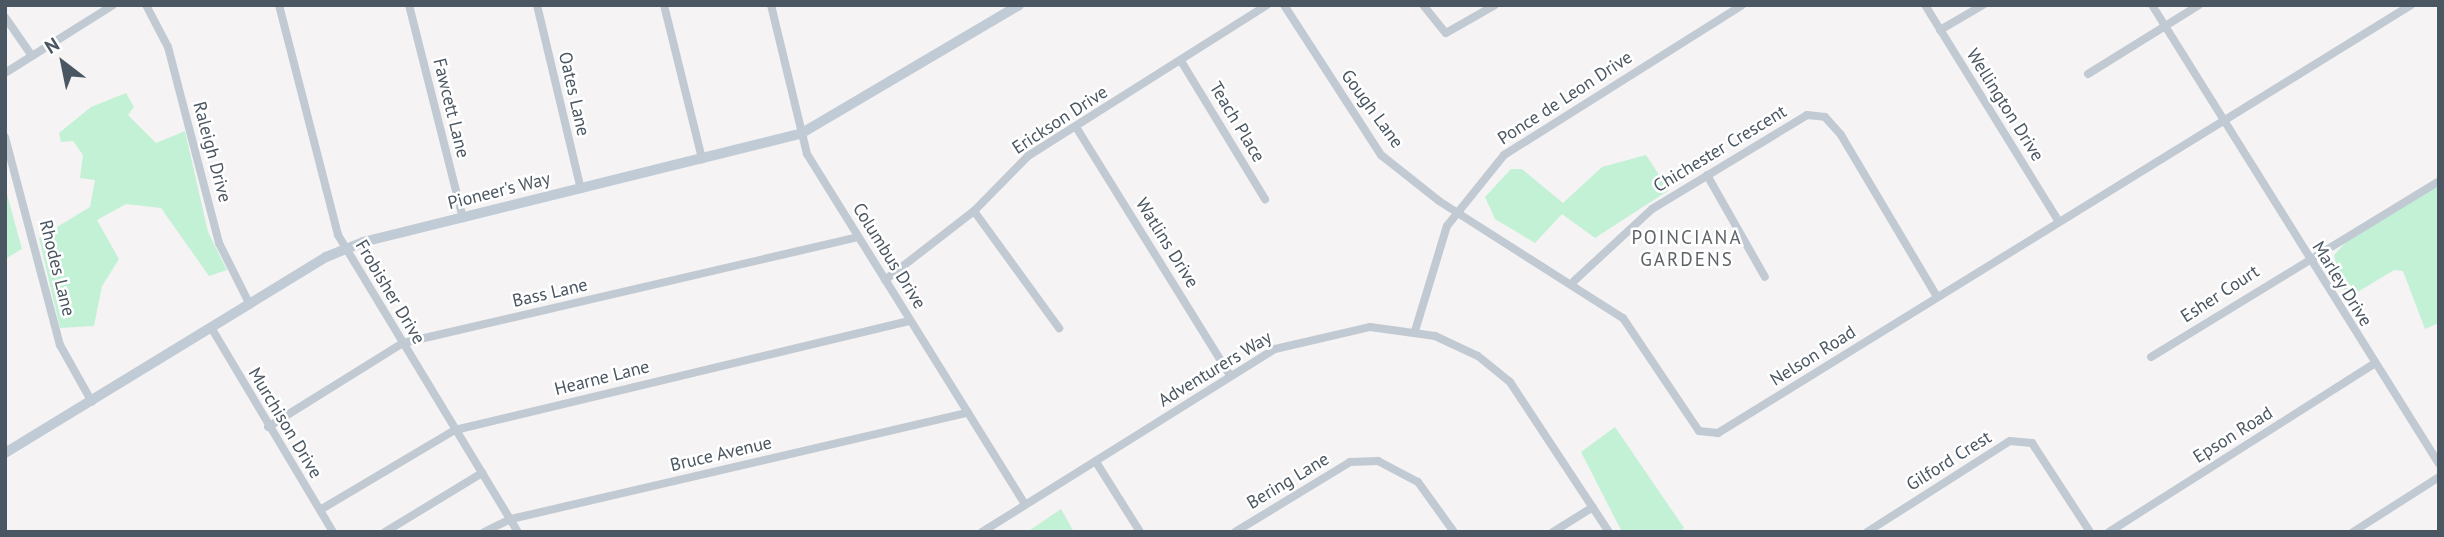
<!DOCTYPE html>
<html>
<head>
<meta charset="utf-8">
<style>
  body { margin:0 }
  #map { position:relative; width:2444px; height:537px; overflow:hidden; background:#f5f3f3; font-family:"PT Sans",sans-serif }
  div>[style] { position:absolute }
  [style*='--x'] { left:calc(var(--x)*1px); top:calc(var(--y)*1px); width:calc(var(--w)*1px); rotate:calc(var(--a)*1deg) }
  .green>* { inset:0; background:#c3f1d5 }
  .street>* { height:8px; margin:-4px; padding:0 4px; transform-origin:4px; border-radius:4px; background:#c1cad2 }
  .secondary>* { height:10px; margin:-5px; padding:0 5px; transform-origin:5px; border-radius:5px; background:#c1cbd6 }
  span { translate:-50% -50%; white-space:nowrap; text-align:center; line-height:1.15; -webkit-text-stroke:5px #fff; paint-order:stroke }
  .street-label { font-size:18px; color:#4a5661 }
  .neighbourhood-label { font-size:19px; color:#5f6368; letter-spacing:2px }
  .frame { position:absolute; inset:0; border:7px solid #4a5661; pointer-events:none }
  .north { position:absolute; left:28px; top:28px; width:70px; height:70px; -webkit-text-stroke:5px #fff; paint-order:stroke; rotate:328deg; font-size:19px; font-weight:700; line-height:28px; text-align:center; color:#4a5661 }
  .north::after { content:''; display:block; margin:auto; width:24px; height:32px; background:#4a5661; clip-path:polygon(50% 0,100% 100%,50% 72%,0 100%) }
</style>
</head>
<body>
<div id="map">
  <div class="green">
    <i style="clip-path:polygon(126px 93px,134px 107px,128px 115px,156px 143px,185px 131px,208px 232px,227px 270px,209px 276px,161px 208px,126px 204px,97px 220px,119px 259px,102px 286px,94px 326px,60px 328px,39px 238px,90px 207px,95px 180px,80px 178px,83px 155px,73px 141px,61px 142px,59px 133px,91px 107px)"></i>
    <i style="clip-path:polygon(1646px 155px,1669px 190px,1595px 238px,1562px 214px,1535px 243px,1495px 219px,1485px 197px,1511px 169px,1522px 169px,1563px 203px,1602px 167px)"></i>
    <i style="clip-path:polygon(2439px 185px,2439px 323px,2425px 329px,2403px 271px,2394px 270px,2351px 296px,2341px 286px,2334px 255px,2349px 239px)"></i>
    <i style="clip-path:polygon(5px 187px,22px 249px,5px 259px)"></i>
    <i style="clip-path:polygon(1615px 427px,1684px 528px,1679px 532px,1622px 532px,1581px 452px)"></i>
    <i style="clip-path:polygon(1061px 509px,1074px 532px,1031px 532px,1030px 530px)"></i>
  </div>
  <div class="street">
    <i style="--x:146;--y:5;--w:47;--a:62.4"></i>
    <i style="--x:168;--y:47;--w:203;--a:75.4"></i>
    <i style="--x:219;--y:243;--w:69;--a:63.4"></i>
    <i style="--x:279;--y:5;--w:237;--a:75.6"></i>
    <i style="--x:338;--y:235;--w:347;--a:58.8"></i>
    <i style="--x:409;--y:5;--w:220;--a:75.8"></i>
    <i style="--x:537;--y:5;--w:189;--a:76.6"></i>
    <i style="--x:664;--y:5;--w:159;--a:76.1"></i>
    <i style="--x:771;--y:5;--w:153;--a:76.4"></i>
    <i style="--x:807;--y:154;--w:412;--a:58.1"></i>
    <i style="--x:1284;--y:5;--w:179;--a:57.1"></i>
    <i style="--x:1381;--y:155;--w:74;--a:38.4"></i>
    <i style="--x:1439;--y:201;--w:218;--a:32.5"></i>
    <i style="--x:1623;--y:318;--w:136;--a:56.1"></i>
    <i style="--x:1699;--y:431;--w:19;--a:6"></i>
    <i style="--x:1718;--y:433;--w:815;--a:-31.7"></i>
    <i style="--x:1423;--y:5;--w:36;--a:51"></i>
    <i style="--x:1446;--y:33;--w:56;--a:-29.7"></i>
    <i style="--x:1925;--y:5;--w:255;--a:58.3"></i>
    <i style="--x:2152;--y:5;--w:541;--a:57.98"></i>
    <i style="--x:5;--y:17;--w:47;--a:55.3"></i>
    <i style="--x:1940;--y:30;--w:50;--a:-30.2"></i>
    <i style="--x:1181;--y:61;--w:162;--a:58.7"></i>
    <i style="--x:5;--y:73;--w:128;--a:-32.2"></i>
    <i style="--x:2088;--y:74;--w:131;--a:-31.9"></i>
    <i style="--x:1076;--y:127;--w:292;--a:58.2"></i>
    <i style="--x:5;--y:137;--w:215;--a:75.2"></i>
    <i style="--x:60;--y:345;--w:65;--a:60.7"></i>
    <i style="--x:1707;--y:175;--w:117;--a:60.4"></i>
    <i style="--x:974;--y:211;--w:145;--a:54"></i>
    <i style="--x:885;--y:280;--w:113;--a:-37.8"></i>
    <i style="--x:974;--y:211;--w:77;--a:-45.5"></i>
    <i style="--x:1028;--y:156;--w:283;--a:-32.3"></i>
    <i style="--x:1574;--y:281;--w:106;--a:-42.7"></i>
    <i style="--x:1652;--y:209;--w:181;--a:-31.2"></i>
    <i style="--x:1807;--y:115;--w:18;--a:6"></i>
    <i style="--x:1825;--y:117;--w:24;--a:48"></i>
    <i style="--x:1841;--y:135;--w:188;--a:59.3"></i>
    <i style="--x:212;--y:329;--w:236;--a:59.2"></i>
    <i style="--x:1415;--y:331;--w:110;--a:-73.1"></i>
    <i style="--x:1447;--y:226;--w:91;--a:-51.2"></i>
    <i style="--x:1504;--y:155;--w:281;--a:-32.2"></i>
    <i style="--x:2151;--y:357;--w:338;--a:-31.4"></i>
    <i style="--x:268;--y:427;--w:159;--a:-31.9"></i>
    <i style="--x:403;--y:343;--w:467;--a:-13.1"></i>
    <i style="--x:1096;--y:462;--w:83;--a:57.8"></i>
    <i style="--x:320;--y:510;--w:157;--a:-30.7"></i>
    <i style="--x:455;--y:430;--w:468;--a:-13.5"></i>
    <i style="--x:385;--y:532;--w:114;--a:-31.3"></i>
    <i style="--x:484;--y:532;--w:30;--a:-26"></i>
    <i style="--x:511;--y:519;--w:469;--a:-13.1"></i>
    <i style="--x:982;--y:532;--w:345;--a:-32"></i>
    <i style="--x:1275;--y:349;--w:98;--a:-13"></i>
    <i style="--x:1370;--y:327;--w:66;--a:7.9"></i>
    <i style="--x:1435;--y:336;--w:47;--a:24.9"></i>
    <i style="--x:1478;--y:356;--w:41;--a:39.1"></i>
    <i style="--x:1510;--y:382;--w:180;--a:56.6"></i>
    <i style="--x:1235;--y:532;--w:135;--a:-31.3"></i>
    <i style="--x:1350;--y:462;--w:28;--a:-2"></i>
    <i style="--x:1378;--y:461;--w:45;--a:27.7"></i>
    <i style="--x:1418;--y:482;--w:62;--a:54.2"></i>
    <i style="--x:1553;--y:532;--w:47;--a:-32"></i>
    <i style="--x:1867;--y:532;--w:169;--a:-32.5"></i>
    <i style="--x:2010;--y:441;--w:22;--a:5"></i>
    <i style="--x:2032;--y:443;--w:106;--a:56.9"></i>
    <i style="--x:2109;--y:532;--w:314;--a:-32.4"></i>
    <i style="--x:2353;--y:532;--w:102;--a:-32.6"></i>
  </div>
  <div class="secondary">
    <i style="--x:5;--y:453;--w:376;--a:-31.4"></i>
    <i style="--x:326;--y:257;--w:40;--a:-22"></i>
    <i style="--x:363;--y:242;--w:452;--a:-13.9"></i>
    <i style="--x:802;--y:133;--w:252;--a:-30.5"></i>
  </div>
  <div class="street-label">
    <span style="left:574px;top:94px;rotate:77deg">Oates Lane</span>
    <span style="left:1565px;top:98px;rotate:-33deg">Ponce de Leon Drive</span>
    <span style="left:2005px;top:105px;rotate:58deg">Wellington Drive</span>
    <span style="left:451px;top:108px;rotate:76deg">Fawcett Lane</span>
    <span style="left:1372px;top:109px;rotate:54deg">Gough Lane</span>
    <span style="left:1060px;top:120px;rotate:-33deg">Erickson Drive</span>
    <span style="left:1237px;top:122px;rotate:59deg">Teach Place</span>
    <span style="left:1720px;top:149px;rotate:-31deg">Chichester Crescent</span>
    <span style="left:212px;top:152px;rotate:75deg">Raleigh Drive</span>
    <span style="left:499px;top:191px;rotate:-14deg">Pioneer's Way</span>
    <span style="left:1167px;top:243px;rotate:58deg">Watlins Drive</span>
    <span style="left:889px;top:256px;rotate:58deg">Columbus Drive</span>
    <span style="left:57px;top:268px;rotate:76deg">Rhodes Lane</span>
    <span style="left:2342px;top:284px;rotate:58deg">Marley Drive</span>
    <span style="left:390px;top:292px;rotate:59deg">Frobisher Drive</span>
    <span style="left:550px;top:293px;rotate:-13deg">Bass Lane</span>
    <span style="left:2220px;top:294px;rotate:-33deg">Esher Court</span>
    <span style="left:1813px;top:356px;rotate:-32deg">Nelson Road</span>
    <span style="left:1215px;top:369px;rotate:-31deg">Adventurers Way</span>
    <span style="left:602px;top:378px;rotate:-14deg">Hearne Lane</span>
    <span style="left:285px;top:423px;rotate:59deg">Murchison Drive</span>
    <span style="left:2233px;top:435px;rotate:-32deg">Epson Road</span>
    <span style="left:721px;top:454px;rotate:-13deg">Bruce Avenue</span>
    <span style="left:1949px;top:461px;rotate:-32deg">Gilford Crest</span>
    <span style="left:1288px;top:481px;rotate:-31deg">Bering Lane</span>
  </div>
  <div class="neighbourhood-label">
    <span style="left:1687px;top:249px">POINCIANA<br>GARDENS</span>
  </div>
  <div class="frame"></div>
  <div class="north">N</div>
</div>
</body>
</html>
